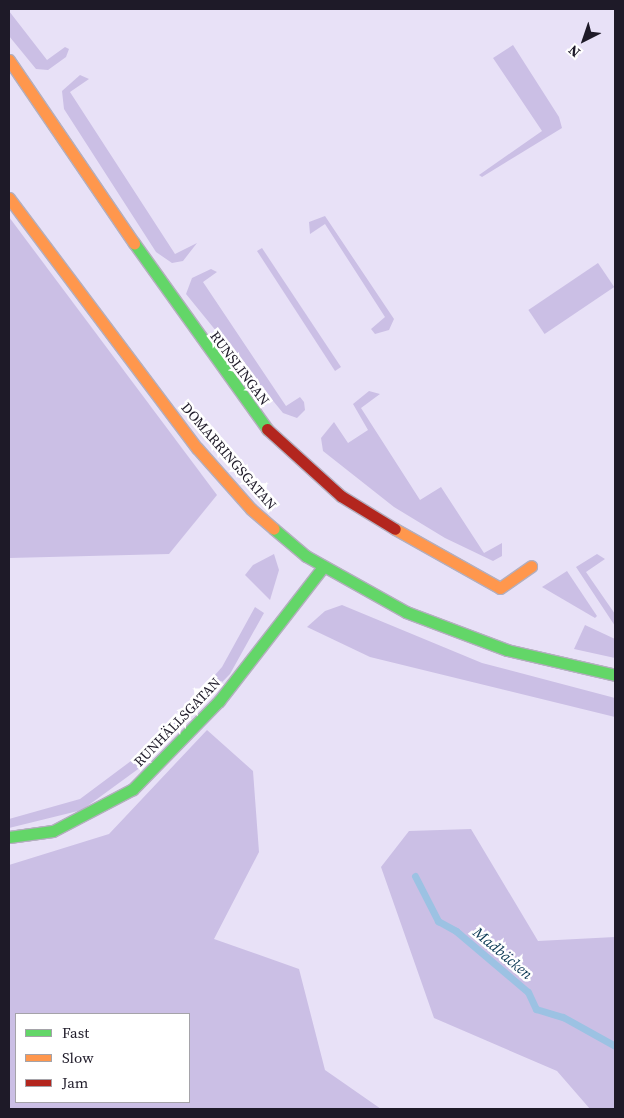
<!DOCTYPE html>
<html>
<head>
<meta charset="utf-8">
<style>
  body { margin:0 }
  #map { position:relative; width:624px; height:1118px; overflow:hidden; background:#e8e1f7; font-family:"Source Serif 4",serif }
  div>[style] { position:absolute }
  [style*='--x'] { left:calc(var(--x)*1px); top:calc(var(--y)*1px); width:calc(var(--w)*1px); rotate:calc(var(--a)*1deg) }
  .green>* { inset:0; background:#cbbfe5; transform-origin:0 0 }
  .stream>* { height:7px; margin:-3.5px; padding:0 3.5px; transform-origin:3.5px; border-radius:3.5px; background:#9cc2e3 }
  .roads { filter:drop-shadow(1px 0 #b3aebe) drop-shadow(-1px 0 #b3aebe) drop-shadow(0 1px #b3aebe) drop-shadow(0 -1px #b3aebe) }
  .fast>* { height:11px; margin:-5.5px; padding:0 5.5px; transform-origin:5.5px; border-radius:5.5px; background:#63d668 }
  .slow>* { height:11px; margin:-5.5px; padding:0 5.5px; transform-origin:5.5px; border-radius:5.5px; background:#ff974d }
  .jam>* { height:11px; margin:-5.5px; padding:0 5.5px; transform-origin:5.5px; border-radius:5.5px; background:#b3261e }
  span { translate:-50% -50%; white-space:nowrap; text-align:center; line-height:1.15; -webkit-text-stroke:5px #fff; paint-order:stroke }
  .street-label { font-size:14px; color:#1e1a28 }
  .water-label { font-size:15px; color:#0b3954; font-style:italic }
  .frame { position:absolute; inset:0; border:10px solid #1e1a28; pointer-events:none }
  .legend { position:absolute; left:15px; top:1013px; width:175px; height:90px; box-sizing:border-box; background:#fff; border:1px solid #a5a3a9; margin:0; padding:6px 9px; list-style:none; font-size:15px; color:#1e1a28 }
  .legend li { display:flex; align-items:center; gap:10px; height:25px }
  .legend b { width:25px; border:1px solid #a5a3a9 }
  .north { position:absolute; left:559px; top:15px; width:50px; height:50px; -webkit-text-stroke:4px #fff; paint-order:stroke; rotate:221deg; font-size:14px; font-weight:700; line-height:20px; text-align:center; color:#1e1a28 }
  .north::after { content:''; display:block; margin:auto; width:18px; height:22px; background:#1e1a28; clip-path:polygon(50% 0,100% 100%,50% 72%,0 100%) }
</style>
</head>
<body>
<div id="map">
  <div class="green">
    <i style="clip-path:polygon(9px 11px,47px 60px,65px 47px,69px 49px,66px 57px,48px 70px,36px 69px,9px 36px)"></i>
    <i style="clip-path:polygon(513px 45px,559px 117px,562px 128px,482px 177px,479px 175px,542px 131px,493px 58px)"></i>
    <i style="clip-path:polygon(80px 75px,89px 79px,70px 92px,175px 254px,197px 243px,183px 261px,172px 263px,156px 252px,64px 109px,62px 91px)"></i>
    <i style="clip-path:polygon(325px 216px,394px 319px,389px 330px,375px 334px,371px 329px,385px 317px,325px 224px,310px 234px,309px 222px)"></i>
    <i style="clip-path:polygon(9px 217px,217px 495px,169px 554px,9px 558px)"></i>
    <i style="clip-path:polygon(262px 248px,341px 367px,335px 371px,257px 251px)"></i>
    <i style="left:598px;top:263px;width:29px;height:84px;rotate:56deg"></i>
    <i style="clip-path:polygon(211px 269px,217px 272px,203px 282px,286px 406px,300px 397px,304px 402px,305px 410px,297px 418px,283px 413px,186px 294px,192px 278px)"></i>
    <i style="clip-path:polygon(369px 391px,380px 394px,361px 408px,420px 500px,441px 487px,484px 553px,502px 543px,502px 556px,493px 561px,445px 538px,394px 507px,323px 451px,321px 438px,334px 422px,348px 443px,368px 430px,353px 404px)"></i>
    <i style="clip-path:polygon(274px 554px,279px 570px,270px 600px,245px 575px,253px 565px)"></i>
    <i style="clip-path:polygon(597px 554px,605px 559px,586px 572px,615px 614px,615px 626px,576px 567px)"></i>
    <i style="clip-path:polygon(567px 571px,597px 616px,595px 618px,542px 587px)"></i>
    <i style="clip-path:polygon(342px 605px,482px 663px,615px 698px,615px 717px,370px 657px,307px 627px,325px 611px)"></i>
    <i style="clip-path:polygon(255px 607px,264px 613px,230px 674px,163px 743px,157px 741px,222px 667px)"></i>
    <i style="clip-path:polygon(585px 625px,615px 639px,615px 658px,574px 649px)"></i>
    <i style="clip-path:polygon(evenodd,207px 730px,253px 771px,259px 852px,214px 939px,299px 969px,325px 1070px,381px 1109px,9px 1109px,9px 865px,109px 834px,207px 730px,16px 1014px,189px 1014px,189px 1102px,16px 1102px,16px 1014px)"></i>
    <i style="clip-path:polygon(143px 752px,145px 764px,82px 810px,9px 828px,9px 819px,80px 799px)"></i>
    <i style="clip-path:polygon(471px 829px,538px 941px,615px 937px,615px 1109px,590px 1109px,557px 1071px,434px 1018px,381px 867px,409px 831px)"></i>
  </div>
  <div class="stream">
    <i style="--x:415;--y:876;--w:51;--a:62.9"></i>
    <i style="--x:438;--y:921;--w:21;--a:29"></i>
    <i style="--x:456;--y:931;--w:94;--a:40.3"></i>
    <i style="--x:528;--y:992;--w:19;--a:65"></i>
    <i style="--x:536;--y:1009;--w:28;--a:17"></i>
    <i style="--x:563;--y:1017;--w:60;--a:29.1"></i>
  </div>
  <div class="roads">
    <div class="fast">
      <i style="--x:134;--y:243;--w:229;--a:54.4"></i>
      <i style="--x:274;--y:529;--w:42;--a:40.2"></i>
      <i style="--x:306;--y:556;--w:115;--a:29.2"></i>
      <i style="--x:406;--y:612;--w:108;--a:20.6"></i>
      <i style="--x:507;--y:650;--w:111;--a:13"></i>
      <i style="--x:9;--y:837;--w:44;--a:-7.8"></i>
      <i style="--x:53;--y:831;--w:90;--a:-27.7"></i>
      <i style="--x:133;--y:789;--w:123;--a:-45.7"></i>
      <i style="--x:219;--y:701;--w:170;--a:-52.2"></i>
    </div>
    <div class="slow">
      <i style="--x:9;--y:60;--w:222;--a:55.7"></i>
      <i style="--x:9;--y:198;--w:313;--a:53.1"></i>
      <i style="--x:197;--y:448;--w:81;--a:48.5"></i>
      <i style="--x:251;--y:509;--w:30;--a:41"></i>
      <i style="--x:395;--y:529;--w:120;--a:29.3"></i>
      <i style="--x:500;--y:588;--w:38;--a:-35"></i>
    </div>
    <div class="jam">
      <i style="--x:267;--y:429;--w:100;--a:42.2"></i>
      <i style="--x:341;--y:496;--w:63;--a:31.4"></i>
    </div>
  </div>
  <div class="street-label">
    <span style="left:240px;top:368px;rotate:53deg">RUNSLINGAN</span>
    <span style="left:229px;top:456px;rotate:49deg">DOMARRINGSGATAN</span>
    <span style="left:177px;top:722px;rotate:-46deg">RUNHÄLLSGATAN</span>
  </div>
  <div class="water-label">
    <span style="left:503px;top:953px;rotate:40deg">Madbäcken</span>
  </div>
  <div class="frame"></div>
  <ul class="legend">
  <li><b style="height:6px;background:#63d668"></b>Fast</li>
  <li><b style="height:6px;background:#ff974d"></b>Slow</li>
  <li><b style="height:6px;background:#b3261e"></b>Jam</li>
  </ul>
  <div class="north">N</div>
</div>
</body>
</html>
